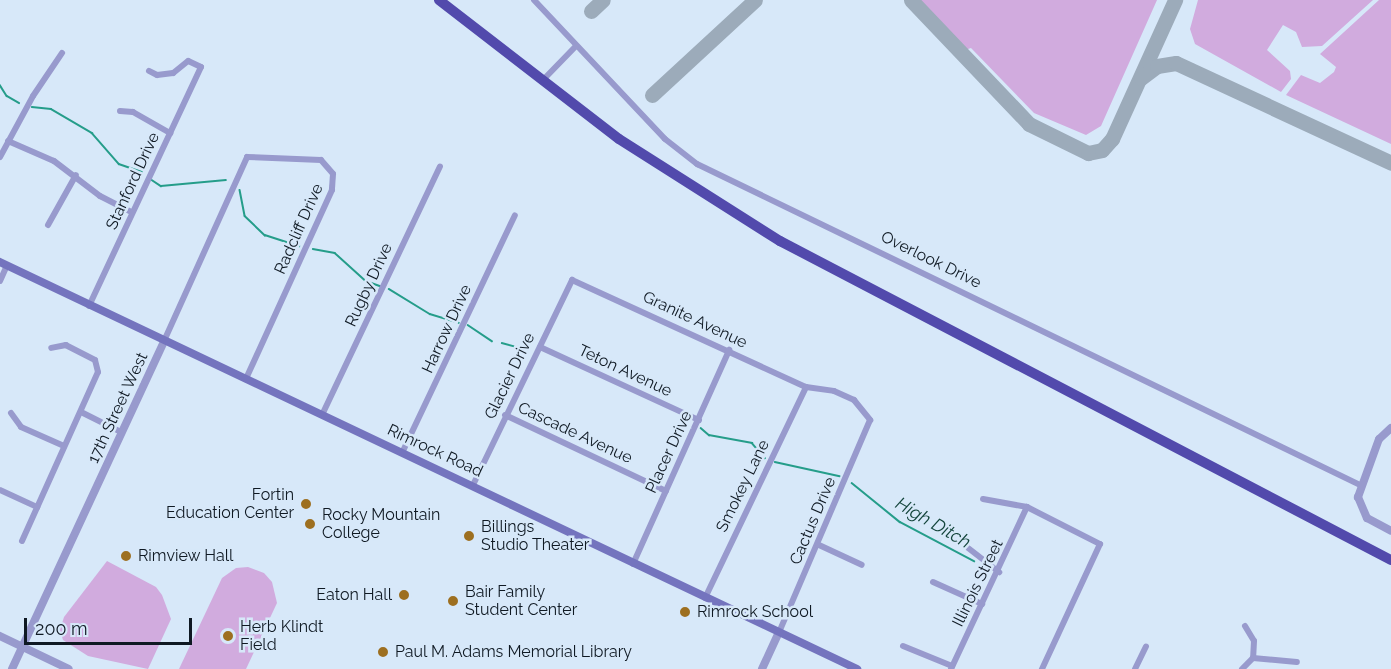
<!DOCTYPE html>
<html>
<head>
<meta charset="utf-8">
<style>
  body { margin:0 }
  #map { position:relative; width:1391px; height:669px; overflow:hidden; background:#d7e8f9; font-family:Raleway,sans-serif }
  div>[style] { position:absolute }
  [style*='--x'] { left:calc(var(--x)*1px); top:calc(var(--y)*1px); width:calc(var(--w)*1px); rotate:calc(var(--a)*1deg) }
  .green>* { inset:0; background:#d1abde }
  .stream>* { height:1.5px; margin:-0.75px; padding:0 0.75px; transform-origin:0.75px; border-radius:0.75px; background:#259d8a }
  .taxiway>* { height:15px; margin:-7.5px; padding:0 7.5px; transform-origin:7.5px; border-radius:7.5px; background:#9cabba }
  .minor>* { height:6px; margin:-3px; padding:0 3px; transform-origin:3px; border-radius:3px; background:#989acd }
  .tertiary>* { height:8px; margin:-4px; padding:0 4px; transform-origin:4px; border-radius:4px; background:#989acd }
  .secondary>* { height:8px; margin:-4px; padding:0 4px; transform-origin:4px; border-radius:4px; background:#7474be }
  .trunk>* { height:10px; margin:-5px; padding:0 5px; transform-origin:5px; border-radius:5px; background:#524aac }
  .dots>* { width:16px; height:16px; translate:-50% -50%; box-sizing:border-box; border:3px solid #d7e8f9; border-radius:50% }
  span { translate:-50% -50%; white-space:nowrap; text-align:center; line-height:1.15; -webkit-text-stroke:5px #d7e8f9; paint-order:stroke }
  .street-label { font-size:16px; color:#0f1923 }
  .poi-label { font-size:16px; color:#0f1923 }
  .right { translate:-100% -50%; text-align:right }
  .left { translate:0 -50%; text-align:left }
  .water-label { font-size:18px; color:#14453c; font-style:italic }
  .scale { position:absolute; left:24px; top:618px; width:168px; height:27px; box-sizing:border-box; border:3px solid #0f1923; border-top:0; padding-left:8px; font-size:18px; line-height:21px; white-space:nowrap; color:#0f1923; -webkit-text-stroke:4px #d7e8f9; paint-order:stroke }
</style>
</head>
<body>
<div id="map">
  <div class="green">
    <i style="clip-path:polygon(918px 0,1157px 0,1101px 126px,1086px 135px,1034px 113px,971px 48px,965px 50px)"></i>
    <i style="clip-path:polygon(1198px 0,1373px 0,1322px 46px,1302px 47px,1296px 32px,1283px 25px,1267px 50px,1290px 71px,1291px 79px,1281px 92px,1195px 44px,1190px 29px)"></i>
    <i style="clip-path:polygon(1379px 0,1391px 0,1391px 144px,1286px 95px,1301px 75px,1320px 83px,1334px 72px,1336px 67px,1320px 54px)"></i>
    <i style="clip-path:polygon(107px 561px,156px 587px,162px 595px,171px 619px,148px 669px,88px 656px,63px 640px,60px 630px,64px 617px)"></i>
    <i style="clip-path:polygon(248px 567px,264px 573px,272px 582px,277px 603px,246px 669px,179px 669px,222px 578px,236px 568px)"></i>
  </div>
  <div class="stream">
    <i style="--x:0;--y:85;--w:13;--a:58"></i>
    <i style="--x:7;--y:96;--w:14;--a:30"></i>
    <i style="--x:32;--y:107;--w:19;--a:6"></i>
    <i style="--x:51;--y:109;--w:48;--a:30.3"></i>
    <i style="--x:92;--y:133;--w:41;--a:48.9"></i>
    <i style="--x:119;--y:164;--w:24;--a:19"></i>
    <i style="--x:152;--y:180;--w:11;--a:34"></i>
    <i style="--x:161;--y:186;--w:65;--a:-5.3"></i>
    <i style="--x:240;--y:190;--w:26;--a:79"></i>
    <i style="--x:245;--y:216;--w:28;--a:44"></i>
    <i style="--x:265;--y:235;--w:36;--a:18"></i>
    <i style="--x:313;--y:249;--w:22;--a:10"></i>
    <i style="--x:335;--y:253;--w:42;--a:42.1"></i>
    <i style="--x:366;--y:281;--w:15;--a:20"></i>
    <i style="--x:389;--y:289;--w:48;--a:31.4"></i>
    <i style="--x:430;--y:314;--w:30;--a:17"></i>
    <i style="--x:468;--y:325;--w:29;--a:34"></i>
    <i style="--x:502;--y:343;--w:27;--a:15"></i>
    <i style="--x:701;--y:428;--w:11;--a:41"></i>
    <i style="--x:709;--y:435;--w:44;--a:10.5"></i>
    <i style="--x:752;--y:443;--w:20;--a:49"></i>
    <i style="--x:775;--y:462;--w:66;--a:12.3"></i>
    <i style="--x:852;--y:483;--w:62;--a:39.1"></i>
    <i style="--x:900;--y:522;--w:84;--a:27.8"></i>
  </div>
  <div class="taxiway">
    <i style="--x:911;--y:0;--w:171;--a:46.4"></i>
    <i style="--x:1029;--y:124;--w:66;--a:26.2"></i>
    <i style="--x:1088;--y:153;--w:14;--a:-12"></i>
    <i style="--x:1102;--y:150;--w:15;--a:-48"></i>
    <i style="--x:1112;--y:139;--w:153;--a:-65.6"></i>
    <i style="--x:591;--y:11;--w:16;--a:-43"></i>
    <i style="--x:1141;--y:78;--w:20;--a:-37"></i>
    <i style="--x:1157;--y:66;--w:19;--a:-9"></i>
    <i style="--x:1176;--y:63;--w:237;--a:24.9"></i>
    <i style="--x:652;--y:95;--w:140;--a:-42.7"></i>
  </div>
  <div class="minor">
    <i style="--x:534;--y:0;--w:191;--a:46.7"></i>
    <i style="--x:665;--y:139;--w:41;--a:38"></i>
    <i style="--x:697;--y:164;--w:737;--a:25.83"></i>
    <i style="--x:543;--y:80;--w:47;--a:-45.9"></i>
    <i style="--x:120;--y:111;--w:13;--a:4"></i>
    <i style="--x:133;--y:112;--w:43;--a:29.6"></i>
    <i style="--x:8;--y:141;--w:50;--a:23.5"></i>
    <i style="--x:54;--y:161;--w:58;--a:37.3"></i>
    <i style="--x:100;--y:196;--w:36;--a:27"></i>
    <i style="--x:0;--y:157;--w:69;--a:-61.6"></i>
    <i style="--x:33;--y:96;--w:52;--a:-56"></i>
    <i style="--x:48;--y:225;--w:57;--a:-60.8"></i>
    <i style="--x:0;--y:281;--w:17;--a:-66"></i>
    <i style="--x:89;--y:306;--w:264;--a:-64.9"></i>
    <i style="--x:201;--y:67;--w:14;--a:-155"></i>
    <i style="--x:188;--y:61;--w:19;--a:141"></i>
    <i style="--x:173;--y:73;--w:16;--a:173"></i>
    <i style="--x:157;--y:75;--w:9;--a:-153"></i>
    <i style="--x:164;--y:341;--w:202;--a:-65.7"></i>
    <i style="--x:247;--y:157;--w:74;--a:2.3"></i>
    <i style="--x:321;--y:160;--w:18;--a:49"></i>
    <i style="--x:333;--y:174;--w:16;--a:94"></i>
    <i style="--x:332;--y:190;--w:208;--a:114.5"></i>
    <i style="--x:540;--y:347;--w:175;--a:24.7"></i>
    <i style="--x:81;--y:412;--w:45;--a:26.6"></i>
    <i style="--x:11;--y:413;--w:17;--a:54"></i>
    <i style="--x:21;--y:427;--w:47;--a:23.8"></i>
    <i style="--x:322;--y:415;--w:275;--a:-64.6"></i>
    <i style="--x:505;--y:415;--w:178;--a:25.3"></i>
    <i style="--x:402;--y:453;--w:263;--a:-64.6"></i>
    <i style="--x:473;--y:485;--w:228;--a:-64.2"></i>
    <i style="--x:572;--y:280;--w:257;--a:24.6"></i>
    <i style="--x:806;--y:387;--w:28;--a:8"></i>
    <i style="--x:834;--y:391;--w:22;--a:24"></i>
    <i style="--x:854;--y:400;--w:26;--a:51"></i>
    <i style="--x:870;--y:420;--w:231;--a:113.2"></i>
    <i style="--x:0;--y:490;--w:41;--a:24.7"></i>
    <i style="--x:983;--y:499;--w:45;--a:10.3"></i>
    <i style="--x:1027;--y:507;--w:82;--a:26.9"></i>
    <i style="--x:1100;--y:544;--w:138;--a:114.9"></i>
    <i style="--x:22;--y:541;--w:185;--a:-65.8"></i>
    <i style="--x:98;--y:372;--w:12;--a:-104"></i>
    <i style="--x:95;--y:360;--w:33;--a:-153"></i>
    <i style="--x:66;--y:345;--w:15;--a:169"></i>
    <i style="--x:963;--y:544;--w:46;--a:37.9"></i>
    <i style="--x:819;--y:545;--w:47;--a:24.9"></i>
    <i style="--x:633;--y:564;--w:235;--a:-65.8"></i>
    <i style="--x:933;--y:582;--w:54;--a:24.2"></i>
    <i style="--x:705;--y:598;--w:234;--a:-64.4"></i>
    <i style="--x:1245;--y:626;--w:17;--a:59"></i>
    <i style="--x:1254;--y:641;--w:17;--a:93"></i>
    <i style="--x:903;--y:646;--w:53;--a:22.2"></i>
    <i style="--x:951;--y:669;--w:179;--a:-64.9"></i>
    <i style="--x:1135;--y:669;--w:25;--a:-64"></i>
    <i style="--x:1242;--y:669;--w:16;--a:-45"></i>
    <i style="--x:1253;--y:658;--w:44;--a:5.2"></i>
  </div>
  <div class="tertiary">
    <i style="--x:1391;--y:428;--w:16;--a:137"></i>
    <i style="--x:1379;--y:439;--w:62;--a:109.9"></i>
    <i style="--x:1358;--y:497;--w:23;--a:67"></i>
    <i style="--x:1367;--y:518;--w:27;--a:28"></i>
    <i style="--x:0;--y:636;--w:76;--a:25.6"></i>
    <i style="--x:12;--y:669;--w:362;--a:-65.1"></i>
    <i style="--x:762;--y:669;--w:41;--a:-65.3"></i>
  </div>
  <div class="secondary">
    <i style="--x:0;--y:262;--w:949;--a:25.4"></i>
  </div>
  <div class="trunk">
    <i style="--x:439;--y:0;--w:227;--a:37.7"></i>
    <i style="--x:619;--y:139;--w:191;--a:32.4"></i>
    <i style="--x:780;--y:241;--w:689;--a:27.57"></i>
  </div>
  <div class="dots">
    <i style="left:306px;top:504px;background:#9d6f20"></i>
    <i style="left:310px;top:524px;background:#9d6f20"></i>
    <i style="left:469px;top:536px;background:#9d6f20"></i>
    <i style="left:126px;top:556px;background:#9d6f20"></i>
    <i style="left:404px;top:595px;background:#9d6f20"></i>
    <i style="left:453px;top:601px;background:#9d6f20"></i>
    <i style="left:685px;top:612px;background:#9d6f20"></i>
    <i style="left:228px;top:636px;background:#9d6f20"></i>
    <i style="left:383px;top:652px;background:#9d6f20"></i>
  </div>
  <div class="street-label">
    <span style="left:133px;top:181px;rotate:-65deg">Stanford Drive</span>
    <span style="left:299px;top:229px;rotate:-66deg">Radcliff Drive</span>
    <span style="left:931px;top:260px;rotate:26deg">Overlook Drive</span>
    <span style="left:369px;top:285px;rotate:-65deg">Rugby Drive</span>
    <span style="left:695px;top:320px;rotate:25deg">Granite Avenue</span>
    <span style="left:447px;top:329px;rotate:-65deg">Harrow Drive</span>
    <span style="left:625px;top:371px;rotate:25deg">Teton Avenue</span>
    <span style="left:510px;top:376px;rotate:-64deg">Glacier Drive</span>
    <span style="left:118px;top:408px;rotate:-65deg">17th Street West</span>
    <span style="left:575px;top:433px;rotate:25deg">Cascade Avenue</span>
    <span style="left:435px;top:451px;rotate:25deg">Rimrock Road</span>
    <span style="left:669px;top:452px;rotate:-65deg">Placer Drive</span>
    <span style="left:743px;top:486px;rotate:-64deg">Smokey Lane</span>
    <span style="left:813px;top:521px;rotate:-67deg">Cactus Drive</span>
    <span style="left:978px;top:583px;rotate:-64deg">Illinois Street</span>
  </div>
  <div class="poi-label">
    <span class="right" style="left:294px;top:504px">Fortin<br>Education Center</span>
    <span class="left" style="left:322px;top:524px">Rocky Mountain<br>College</span>
    <span class="left" style="left:481px;top:536px">Billings<br>Studio Theater</span>
    <span class="left" style="left:138px;top:556px">Rimview Hall</span>
    <span class="left" style="left:465px;top:601px">Bair Family<br>Student Center</span>
    <span class="right" style="left:392px;top:595px">Eaton Hall</span>
    <span class="left" style="left:697px;top:612px">Rimrock School</span>
    <span class="left" style="left:240px;top:636px">Herb Klindt<br>Field</span>
    <span class="left" style="left:395px;top:652px">Paul M. Adams Memorial Library</span>
  </div>
  <div class="water-label">
    <span style="left:933px;top:523px;rotate:30deg">High Ditch</span>
  </div>
  <div class="scale">200 m</div>
</div>
</body>
</html>
